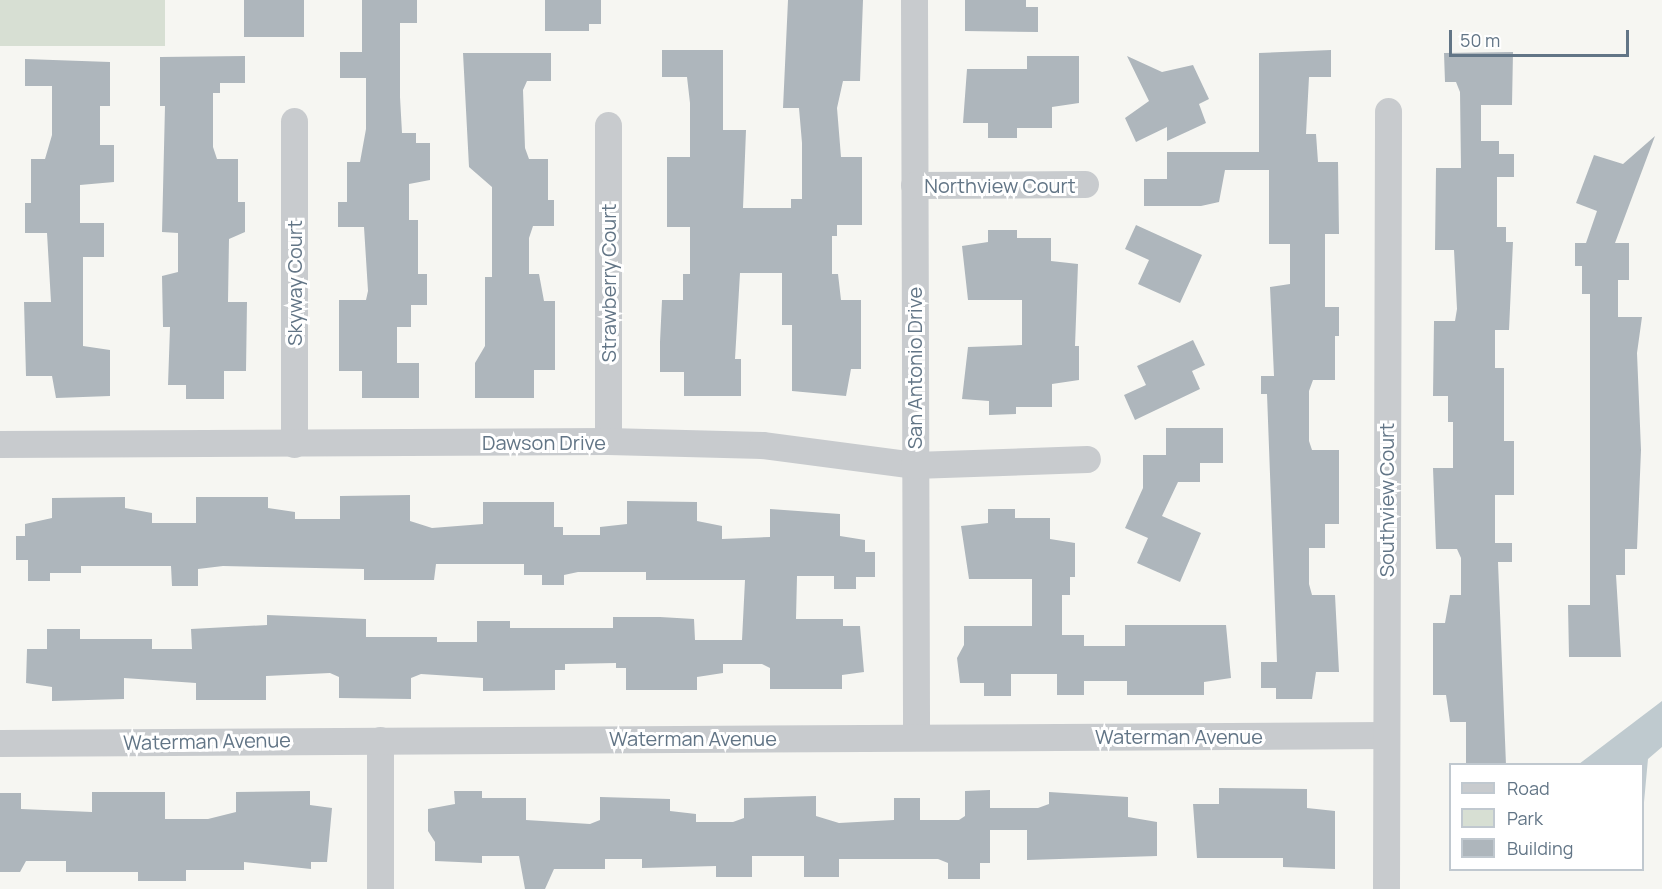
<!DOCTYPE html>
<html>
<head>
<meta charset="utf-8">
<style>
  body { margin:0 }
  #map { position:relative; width:1662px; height:889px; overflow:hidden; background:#f6f6f2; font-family:Manrope,sans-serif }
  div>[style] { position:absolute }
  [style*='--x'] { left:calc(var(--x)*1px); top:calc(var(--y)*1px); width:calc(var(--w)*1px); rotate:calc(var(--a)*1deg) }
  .green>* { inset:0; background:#d7dfd3; transform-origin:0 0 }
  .water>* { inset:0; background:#bfcacf }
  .building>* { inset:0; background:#aeb6bc; transform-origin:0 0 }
  .minor>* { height:27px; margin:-13.5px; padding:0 13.5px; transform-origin:13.5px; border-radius:13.5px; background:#c8cbce }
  span { translate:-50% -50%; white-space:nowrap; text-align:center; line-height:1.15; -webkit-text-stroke:6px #fff; paint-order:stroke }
  .street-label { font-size:20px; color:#627586 }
  .legend { position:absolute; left:1449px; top:763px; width:195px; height:108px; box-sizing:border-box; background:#fff; border:2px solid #c0c8cf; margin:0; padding:8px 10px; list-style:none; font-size:18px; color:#627586 }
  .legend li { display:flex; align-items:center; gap:12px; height:30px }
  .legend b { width:30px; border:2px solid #c0c8cf }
  .scale { position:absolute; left:1449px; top:30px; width:180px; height:27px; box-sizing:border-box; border:3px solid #627586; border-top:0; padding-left:8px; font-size:18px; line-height:21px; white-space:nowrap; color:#627586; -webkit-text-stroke:4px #fff; paint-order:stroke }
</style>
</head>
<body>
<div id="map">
  <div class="green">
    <i style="left:0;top:0;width:165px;height:46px"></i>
  </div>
  <div class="water">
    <i style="clip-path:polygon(1662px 701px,1662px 747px,1648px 759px,1643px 813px,1642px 764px,1579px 764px)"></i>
  </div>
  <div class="building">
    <i style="left:304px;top:0;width:37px;height:60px;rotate:90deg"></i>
    <i style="clip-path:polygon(362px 0,417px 0,417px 23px,400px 23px,400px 97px,402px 133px,416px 133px,416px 143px,430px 143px,430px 180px,409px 184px,409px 220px,418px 220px,418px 274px,427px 274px,427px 305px,411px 305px,411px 327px,397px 327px,397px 363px,419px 363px,419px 398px,362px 398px,362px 371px,339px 371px,339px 300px,366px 300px,368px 291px,364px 227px,338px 227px,338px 202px,347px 202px,347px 162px,360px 162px,366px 129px,366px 78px,340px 78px,340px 52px,362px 52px)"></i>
    <i style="clip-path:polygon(545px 0,601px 0,601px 24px,589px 24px,589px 31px,545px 31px)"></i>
    <i style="clip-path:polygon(788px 0,863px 0,860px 81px,843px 81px,837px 108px,841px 157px,862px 157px,862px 225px,837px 225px,837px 236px,832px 236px,832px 274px,838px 274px,841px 300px,861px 300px,861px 369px,851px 369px,846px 396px,792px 391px,792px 325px,782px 325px,782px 273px,740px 273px,735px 359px,741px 359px,741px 396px,684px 396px,684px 372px,660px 372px,660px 342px,662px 300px,683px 300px,683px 274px,690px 274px,690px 227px,667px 227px,667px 157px,690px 157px,690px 103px,687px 77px,662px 77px,662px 50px,723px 50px,723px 130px,746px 130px,743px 208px,791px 208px,791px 199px,802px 199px,802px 143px,799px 108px,783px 108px)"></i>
    <i style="clip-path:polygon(965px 0,1026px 0,1026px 7px,1038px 7px,1038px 32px,965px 31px)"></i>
    <i style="clip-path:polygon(1331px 50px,1331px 77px,1309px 77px,1306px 134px,1316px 134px,1318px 162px,1338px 162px,1339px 234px,1325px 234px,1325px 307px,1339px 307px,1339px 336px,1335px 336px,1335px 380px,1313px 380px,1309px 391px,1309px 441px,1312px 450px,1339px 450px,1339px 524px,1325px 524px,1325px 548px,1309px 548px,1309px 584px,1312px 595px,1335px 595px,1339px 672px,1316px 672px,1312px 699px,1276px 699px,1276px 688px,1261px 688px,1261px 662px,1277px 662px,1267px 394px,1261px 394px,1261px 376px,1274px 376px,1270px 287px,1290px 284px,1290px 244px,1269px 244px,1269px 170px,1225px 170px,1219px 202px,1201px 206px,1144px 206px,1144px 179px,1167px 179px,1167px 152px,1259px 152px,1259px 53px)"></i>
    <i style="clip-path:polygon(1513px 52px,1512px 105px,1481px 105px,1481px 141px,1499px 141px,1499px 154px,1514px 154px,1514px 177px,1497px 177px,1497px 227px,1506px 227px,1506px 242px,1513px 242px,1509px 330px,1495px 330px,1495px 368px,1504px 368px,1504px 441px,1514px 441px,1514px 495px,1495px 495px,1495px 543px,1512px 543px,1512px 562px,1498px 562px,1506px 765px,1466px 765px,1466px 722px,1450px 722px,1446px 695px,1433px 695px,1433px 623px,1445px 623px,1450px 595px,1461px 595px,1461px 558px,1457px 549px,1436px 549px,1433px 468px,1453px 468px,1453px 422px,1448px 422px,1448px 396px,1433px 396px,1434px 321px,1455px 321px,1457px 309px,1454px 250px,1435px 250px,1436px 168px,1461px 168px,1460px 92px,1456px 82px,1445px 82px,1444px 53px)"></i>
    <i style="clip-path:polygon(463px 53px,551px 53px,551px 81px,527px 81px,523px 90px,525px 148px,529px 159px,548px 159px,548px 200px,554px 200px,554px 226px,533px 226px,529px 238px,529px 274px,539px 274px,544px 301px,555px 301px,555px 370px,534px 370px,534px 398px,475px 398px,475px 363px,485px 346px,485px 277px,492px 277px,492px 187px,469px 167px)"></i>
    <i style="clip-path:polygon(245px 56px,245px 83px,220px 83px,220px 93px,213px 93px,213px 147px,217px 159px,238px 159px,238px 202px,245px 202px,245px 232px,229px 239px,228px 302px,247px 302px,246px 371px,224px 371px,224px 399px,186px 399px,186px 385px,168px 385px,170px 327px,163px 327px,162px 276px,178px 272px,178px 233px,162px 232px,165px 106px,160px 106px,160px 57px)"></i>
    <i style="clip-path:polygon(1027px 56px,1079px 56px,1079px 103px,1052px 107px,1052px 128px,1017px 128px,1017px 138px,988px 138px,988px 123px,963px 123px,967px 69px,1027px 69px)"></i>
    <i style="clip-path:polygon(1127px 56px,1162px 72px,1193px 65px,1209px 99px,1199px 104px,1206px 123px,1167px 141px,1167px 127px,1136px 142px,1125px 118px,1149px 101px)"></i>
    <i style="clip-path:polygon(25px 59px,110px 62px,110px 106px,100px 106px,100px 145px,114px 145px,114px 182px,80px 185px,80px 223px,104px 223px,104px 257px,83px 257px,83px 346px,110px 350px,110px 396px,56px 398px,52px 376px,26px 376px,24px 302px,51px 302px,47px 233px,25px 233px,25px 203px,31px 203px,31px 159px,45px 159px,52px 135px,52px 86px,25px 86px)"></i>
    <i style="clip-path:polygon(1655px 136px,1615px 243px,1629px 243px,1629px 280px,1618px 280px,1618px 317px,1642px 317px,1637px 353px,1641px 450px,1637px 549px,1625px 549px,1625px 575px,1616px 575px,1621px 657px,1569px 657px,1568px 605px,1590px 605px,1590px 294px,1582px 294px,1582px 266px,1575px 266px,1575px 243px,1586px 243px,1597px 211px,1576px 203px,1594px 155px,1623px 164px)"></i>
    <i style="clip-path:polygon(1136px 225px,1202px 255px,1180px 303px,1138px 284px,1149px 260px,1125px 249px)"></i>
    <i style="clip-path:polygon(988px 230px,1017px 230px,1017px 238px,1051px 238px,1051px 261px,1078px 264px,1075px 346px,1079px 346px,1079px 380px,1052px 384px,1052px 407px,1016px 407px,1016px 414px,989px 415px,989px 401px,962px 399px,968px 347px,1022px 345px,1022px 300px,968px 300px,962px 246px,988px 242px)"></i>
    <i style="clip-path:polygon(1193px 340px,1205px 365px,1192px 371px,1200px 389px,1135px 420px,1124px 395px,1146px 385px,1137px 366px)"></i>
    <i style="clip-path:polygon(1166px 428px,1223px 428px,1223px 463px,1200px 463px,1200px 482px,1178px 482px,1162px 516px,1201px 533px,1180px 582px,1137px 563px,1148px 538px,1125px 528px,1143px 488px,1143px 455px,1166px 455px)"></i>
    <i style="clip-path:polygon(410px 495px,410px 521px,432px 528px,483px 524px,483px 502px,554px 502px,554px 527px,563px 527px,563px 535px,600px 535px,600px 527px,627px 524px,627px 501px,697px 502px,697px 521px,722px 526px,722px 539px,770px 537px,770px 509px,840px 514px,840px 536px,865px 540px,865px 552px,875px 552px,875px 577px,856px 577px,856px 589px,834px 589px,834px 576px,797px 576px,796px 619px,843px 619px,843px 626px,860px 626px,864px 672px,842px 675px,842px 689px,770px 689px,770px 668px,762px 664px,723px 664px,723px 673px,697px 677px,697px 690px,626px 690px,626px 668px,616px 668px,616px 663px,565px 664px,565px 670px,555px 670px,555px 690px,483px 691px,483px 678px,421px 674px,411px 678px,411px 699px,339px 698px,339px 677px,330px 673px,266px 676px,266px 700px,196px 700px,196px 683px,124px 678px,124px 699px,52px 701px,52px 687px,26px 683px,27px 649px,47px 649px,47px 629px,80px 629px,80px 639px,152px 639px,152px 649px,192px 649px,191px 629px,267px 625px,267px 615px,366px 619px,366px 637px,437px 637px,437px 642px,477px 642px,477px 621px,510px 621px,510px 628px,613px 628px,613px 617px,660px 617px,694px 619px,695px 640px,742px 640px,745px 580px,646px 580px,646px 572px,578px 572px,564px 575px,564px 585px,542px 585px,542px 575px,524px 575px,524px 564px,436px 564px,434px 580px,364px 580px,364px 569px,223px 566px,198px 569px,198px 586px,172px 586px,171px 566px,81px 566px,81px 573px,50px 573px,50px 581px,28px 581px,28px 560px,16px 560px,16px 536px,25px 536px,25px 524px,52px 518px,52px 498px,125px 497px,125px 508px,152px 513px,152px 523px,196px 523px,196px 497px,268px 497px,268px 508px,295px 512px,295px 519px,340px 519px,340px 496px)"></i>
    <i style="clip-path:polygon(988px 509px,1015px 509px,1015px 518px,1050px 518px,1050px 539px,1075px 543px,1075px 577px,1070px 577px,1070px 595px,1062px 595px,1062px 635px,1084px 635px,1084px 646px,1125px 646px,1125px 625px,1226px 625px,1231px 678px,1204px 682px,1204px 695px,1127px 695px,1127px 681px,1084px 681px,1084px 695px,1057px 695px,1057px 674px,1011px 674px,1011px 696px,984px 696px,984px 683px,960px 683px,957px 658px,964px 645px,964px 626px,1032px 626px,1032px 579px,969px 579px,961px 526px,988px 523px)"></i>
    <i style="clip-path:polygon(1219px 788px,1307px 789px,1307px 808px,1335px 811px,1335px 869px,1283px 867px,1283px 858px,1197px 858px,1193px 804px,1219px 804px)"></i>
    <i style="clip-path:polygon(990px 790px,990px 808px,1038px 808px,1049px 804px,1049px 792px,1128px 797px,1128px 817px,1157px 822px,1157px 856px,1027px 860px,1027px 830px,990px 830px,990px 863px,980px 863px,980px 879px,948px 879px,948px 863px,938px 859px,839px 859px,839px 877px,804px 877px,804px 856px,752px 856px,752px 877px,716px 877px,716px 866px,642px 868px,642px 859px,605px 859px,605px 869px,554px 869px,545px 889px,525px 889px,519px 856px,482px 856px,482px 863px,435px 861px,435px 842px,428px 831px,428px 809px,455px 804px,454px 791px,482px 791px,482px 798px,526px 798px,526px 820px,590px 824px,600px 820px,600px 797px,670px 799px,670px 811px,696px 814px,696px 822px,733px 822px,744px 818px,744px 798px,816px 796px,816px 816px,839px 823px,894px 820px,894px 798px,920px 798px,920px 820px,959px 820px,965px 816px,965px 791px)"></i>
    <i style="clip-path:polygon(310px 791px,310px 805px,332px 808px,327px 862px,311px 862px,311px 869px,244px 862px,244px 870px,186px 870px,186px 881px,138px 881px,138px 872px,66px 872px,66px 861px,26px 861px,20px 872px,0 872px,0 793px,21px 793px,21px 809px,92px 812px,92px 792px,165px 792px,165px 819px,208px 819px,236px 812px,236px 792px)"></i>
  </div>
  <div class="minor">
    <i style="--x:914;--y:0;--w:737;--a:89.84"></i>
    <i style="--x:294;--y:121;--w:323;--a:90"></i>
    <i style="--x:608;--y:125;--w:316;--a:90"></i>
    <i style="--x:914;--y:185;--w:171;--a:-0.3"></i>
    <i style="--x:0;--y:444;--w:608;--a:-0.28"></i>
    <i style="--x:608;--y:441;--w:154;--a:1.5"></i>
    <i style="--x:762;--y:445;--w:153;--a:7.5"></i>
    <i style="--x:914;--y:465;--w:173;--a:-2"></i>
    <i style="--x:380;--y:740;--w:149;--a:90"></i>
    <i style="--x:0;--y:743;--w:1385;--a:-0.33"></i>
    <i style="--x:1386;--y:889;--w:778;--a:-89.85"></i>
  </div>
  <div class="street-label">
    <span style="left:1000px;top:185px">Northview Court</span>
    <span style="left:294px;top:283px;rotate:-90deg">Skyway Court</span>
    <span style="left:608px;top:283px;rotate:-90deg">Strawberry Court</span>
    <span style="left:914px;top:368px;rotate:-90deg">San Antonio Drive</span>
    <span style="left:544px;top:442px">Dawson Drive</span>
    <span style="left:1386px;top:500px;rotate:-90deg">Southview Court</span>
    <span style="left:1179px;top:736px">Waterman Avenue</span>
    <span style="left:693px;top:738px">Waterman Avenue</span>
    <span style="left:207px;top:741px;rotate:-1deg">Waterman Avenue</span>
  </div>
  <ul class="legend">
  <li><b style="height:8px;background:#c8cbce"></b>Road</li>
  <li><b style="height:16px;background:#d7dfd3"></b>Park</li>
  <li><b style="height:16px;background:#aeb6bc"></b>Building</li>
  </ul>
  <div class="scale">50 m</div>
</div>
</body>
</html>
